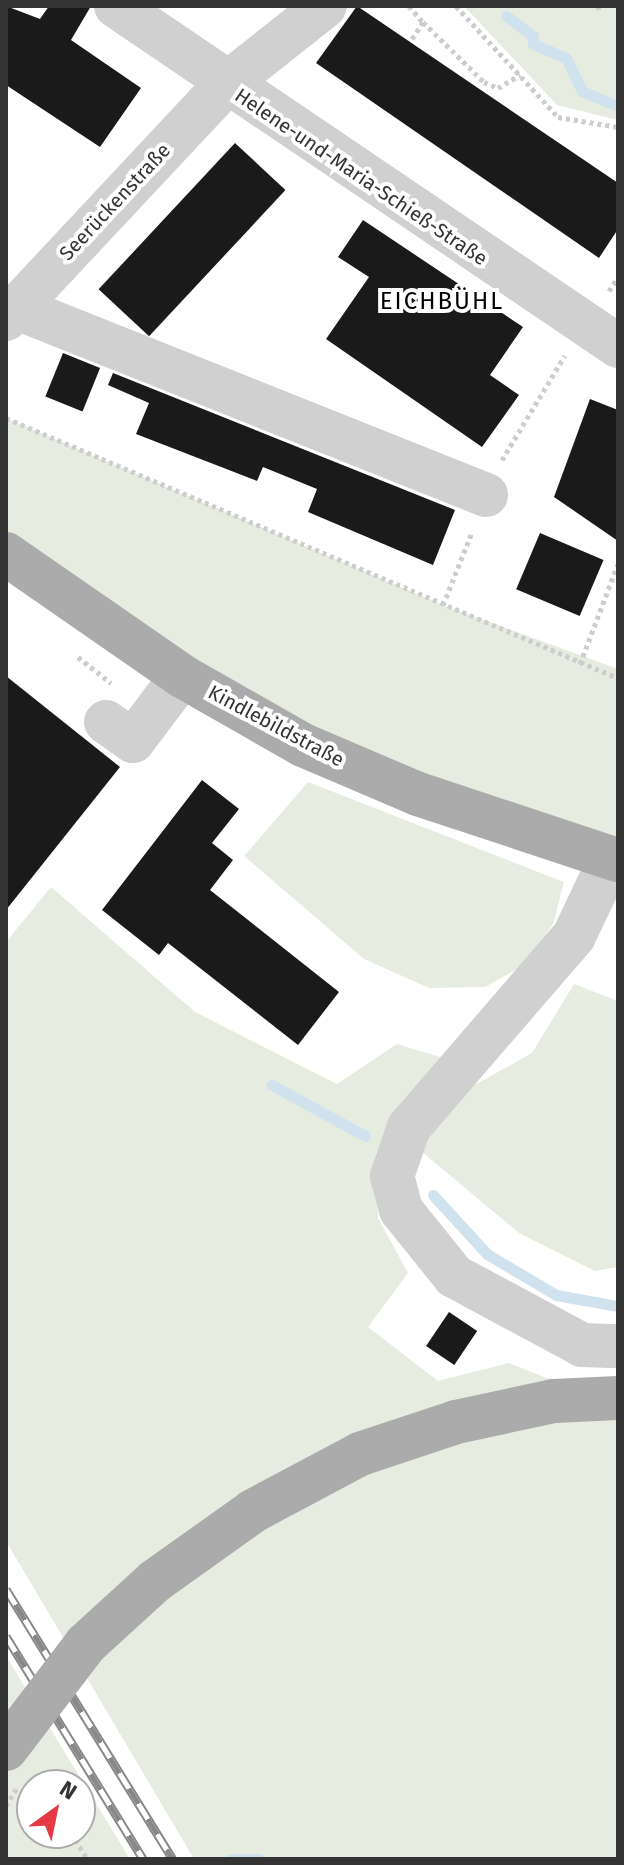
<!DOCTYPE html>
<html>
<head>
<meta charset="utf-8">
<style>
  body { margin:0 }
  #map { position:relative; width:624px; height:1865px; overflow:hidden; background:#fff; font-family:"Fira Sans",sans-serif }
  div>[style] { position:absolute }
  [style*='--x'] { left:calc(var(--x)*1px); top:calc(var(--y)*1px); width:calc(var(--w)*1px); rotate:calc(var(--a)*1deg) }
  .green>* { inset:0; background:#e6ecdf }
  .stream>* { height:11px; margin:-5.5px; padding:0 5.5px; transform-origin:5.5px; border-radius:5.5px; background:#cfe2ee }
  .building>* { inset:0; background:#1a1a1a; transform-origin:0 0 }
  .path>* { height:5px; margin-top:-2.5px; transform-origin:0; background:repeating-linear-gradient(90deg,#cdcdcd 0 4px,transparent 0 8px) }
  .minor>* { height:44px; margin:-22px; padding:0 22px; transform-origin:22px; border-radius:22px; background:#d0d0d0 }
  .major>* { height:44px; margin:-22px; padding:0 22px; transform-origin:22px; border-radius:22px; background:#ababab }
  .rail>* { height:9px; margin-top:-4.5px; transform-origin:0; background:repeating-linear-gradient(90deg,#fff 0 18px,#888 0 36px); box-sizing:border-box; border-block:2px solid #888 }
  .path-bridge>* { height:5px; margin-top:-2.5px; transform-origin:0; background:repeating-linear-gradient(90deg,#cdcdcd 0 4px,transparent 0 8px) }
  .major-bridge>* { height:44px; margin:-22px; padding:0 22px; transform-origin:22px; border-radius:22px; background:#ababab }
  span { translate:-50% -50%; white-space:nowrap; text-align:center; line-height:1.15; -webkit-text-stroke:8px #fff; paint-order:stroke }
  .street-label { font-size:20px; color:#333 }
  .quarter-label { font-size:24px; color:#000; letter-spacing:2px }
  .frame { position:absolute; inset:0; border:8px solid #333; pointer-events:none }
  .north { position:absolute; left:16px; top:1769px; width:80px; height:80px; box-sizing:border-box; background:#fff; border:2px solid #adadad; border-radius:50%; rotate:33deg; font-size:22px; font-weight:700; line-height:32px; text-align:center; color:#333 }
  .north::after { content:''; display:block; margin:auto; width:28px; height:36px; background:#e63946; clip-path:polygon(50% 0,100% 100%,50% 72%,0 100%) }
</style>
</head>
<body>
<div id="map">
  <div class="green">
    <i style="clip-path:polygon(464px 6px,618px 6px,618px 120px,557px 105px)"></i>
    <i style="clip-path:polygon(6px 418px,443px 605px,618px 669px,618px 858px,418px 794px,6px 554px)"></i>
    <i style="clip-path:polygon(308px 782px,564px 882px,553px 924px,524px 965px,485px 987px,429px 988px,364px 959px,244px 856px)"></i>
    <i style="clip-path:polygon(51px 887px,195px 1012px,337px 1084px,397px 1044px,443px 1058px,376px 1153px,378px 1218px,408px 1273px,368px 1327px,438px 1381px,509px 1363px,618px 1407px,618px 1859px,194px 1859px,6px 1541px,6px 942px)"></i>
    <i style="clip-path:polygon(574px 984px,618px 1001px,618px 1267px,595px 1271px,519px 1233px,421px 1151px,448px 1100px,532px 1053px)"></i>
    <i style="clip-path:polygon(evenodd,6px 1656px,130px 1859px,6px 1859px,6px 1656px,32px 1785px,80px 1785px,80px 1833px,32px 1833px,32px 1785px)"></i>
  </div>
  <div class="stream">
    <i style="--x:506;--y:16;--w:34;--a:37"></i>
    <i style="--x:533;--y:36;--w:8;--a:90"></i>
    <i style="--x:533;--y:44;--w:36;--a:23"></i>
    <i style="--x:566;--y:58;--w:37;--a:64"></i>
    <i style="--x:582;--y:91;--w:39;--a:23"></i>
    <i style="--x:272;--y:1085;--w:106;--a:28.7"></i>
    <i style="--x:433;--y:1195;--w:80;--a:47.5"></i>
    <i style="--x:487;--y:1254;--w:80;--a:30.7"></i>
    <i style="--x:556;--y:1295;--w:63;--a:10.1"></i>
    <i style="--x:231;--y:1859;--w:28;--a:0"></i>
  </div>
  <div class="building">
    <i style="clip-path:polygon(6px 6px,40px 19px,49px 6px,91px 6px,71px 40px,141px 88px,100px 147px,6px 85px)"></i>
    <i style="clip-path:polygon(357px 6px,618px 183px,618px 229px,599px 258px,316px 63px)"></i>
    <i style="left:235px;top:143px;width:69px;height:200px;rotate:43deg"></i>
    <i style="clip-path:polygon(363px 220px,523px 327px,490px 375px,519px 395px,482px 447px,326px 339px,369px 277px,338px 257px)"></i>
    <i style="left:63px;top:353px;width:40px;height:47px;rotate:22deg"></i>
    <i style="clip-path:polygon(113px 373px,455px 510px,433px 565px,308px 512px,317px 489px,263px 467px,257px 481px,136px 434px,149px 403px,108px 385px)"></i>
    <i style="clip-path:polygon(590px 399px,618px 410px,618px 541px,554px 497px)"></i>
    <i style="left:540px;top:533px;width:69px;height:61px;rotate:23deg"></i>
    <i style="clip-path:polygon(6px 676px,120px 767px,6px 910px)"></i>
    <i style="clip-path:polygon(202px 780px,239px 809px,212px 843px,233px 860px,210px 890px,339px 992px,298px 1045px,168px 943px,159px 955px,102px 910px)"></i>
    <i style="left:449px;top:1312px;width:34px;height:41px;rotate:34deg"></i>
  </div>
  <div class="path">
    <i style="--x:409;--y:6;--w:21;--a:49"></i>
    <i style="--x:423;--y:22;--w:20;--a:123"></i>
    <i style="--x:456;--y:6;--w:151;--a:47.4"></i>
    <i style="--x:558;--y:117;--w:61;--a:9.5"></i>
    <i style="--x:598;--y:6;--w:4;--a:76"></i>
    <i style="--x:423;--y:22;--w:86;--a:44.5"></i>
    <i style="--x:484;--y:82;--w:15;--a:23"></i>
    <i style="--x:498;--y:88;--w:26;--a:-31"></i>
    <i style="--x:609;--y:291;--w:17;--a:-57"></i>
    <i style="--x:6;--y:418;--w:665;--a:23.02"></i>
    <i style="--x:502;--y:460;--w:122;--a:-59"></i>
    <i style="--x:443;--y:605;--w:79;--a:-68.3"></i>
    <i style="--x:78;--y:657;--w:42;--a:38.2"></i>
    <i style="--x:580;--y:664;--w:107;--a:-69.2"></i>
    <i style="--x:71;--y:1833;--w:31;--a:58"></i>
  </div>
  <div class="minor">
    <i style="--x:116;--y:6;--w:606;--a:34.11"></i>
    <i style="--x:17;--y:308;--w:505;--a:21.74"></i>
    <i style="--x:6;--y:319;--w:320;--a:-46.9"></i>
    <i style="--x:225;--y:85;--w:127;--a:-38.3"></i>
    <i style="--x:106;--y:722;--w:33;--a:35"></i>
    <i style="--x:133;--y:741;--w:81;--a:-53"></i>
    <i style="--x:611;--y:858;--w:86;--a:115.4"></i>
    <i style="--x:574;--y:936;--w:252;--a:130.8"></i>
    <i style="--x:409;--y:1127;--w:52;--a:109.1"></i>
    <i style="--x:392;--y:1176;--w:35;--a:75"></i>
    <i style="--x:401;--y:1210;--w:85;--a:51.2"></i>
    <i style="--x:454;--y:1276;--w:145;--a:28.3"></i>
    <i style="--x:582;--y:1345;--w:36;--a:2"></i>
  </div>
  <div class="major">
    <i style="--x:6;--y:554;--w:214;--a:34.7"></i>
    <i style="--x:182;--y:676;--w:139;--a:29.7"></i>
    <i style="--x:303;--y:745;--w:125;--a:23.1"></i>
    <i style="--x:418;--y:794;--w:211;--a:18.3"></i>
  </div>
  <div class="rail">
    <i style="--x:6;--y:1589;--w:317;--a:58.3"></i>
    <i style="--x:6;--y:1636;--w:262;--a:58.4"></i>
  </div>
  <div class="path-bridge">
    <i style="--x:6;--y:1806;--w:21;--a:-59"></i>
  </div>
  <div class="major-bridge">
    <i style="--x:6;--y:1749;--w:132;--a:-52.7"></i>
    <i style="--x:86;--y:1644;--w:93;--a:-42.4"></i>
    <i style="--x:155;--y:1581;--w:120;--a:-35.5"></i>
    <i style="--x:253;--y:1511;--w:121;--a:-28"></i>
    <i style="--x:360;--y:1454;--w:101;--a:-18.4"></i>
    <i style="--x:456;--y:1422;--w:100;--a:-12.1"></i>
    <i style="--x:554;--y:1401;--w:64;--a:-2.7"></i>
  </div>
  <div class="street-label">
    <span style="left:361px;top:177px;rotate:34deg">Helene-und-Maria-Schieß-Straße</span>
    <span style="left:115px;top:202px;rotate:-47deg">Seerückenstraße</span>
    <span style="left:276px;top:726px;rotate:28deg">Kindlebildstraße</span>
  </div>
  <div class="quarter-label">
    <span style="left:442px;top:302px">EICHBÜHL</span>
  </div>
  <div class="frame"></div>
  <div class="north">N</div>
</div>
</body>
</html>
